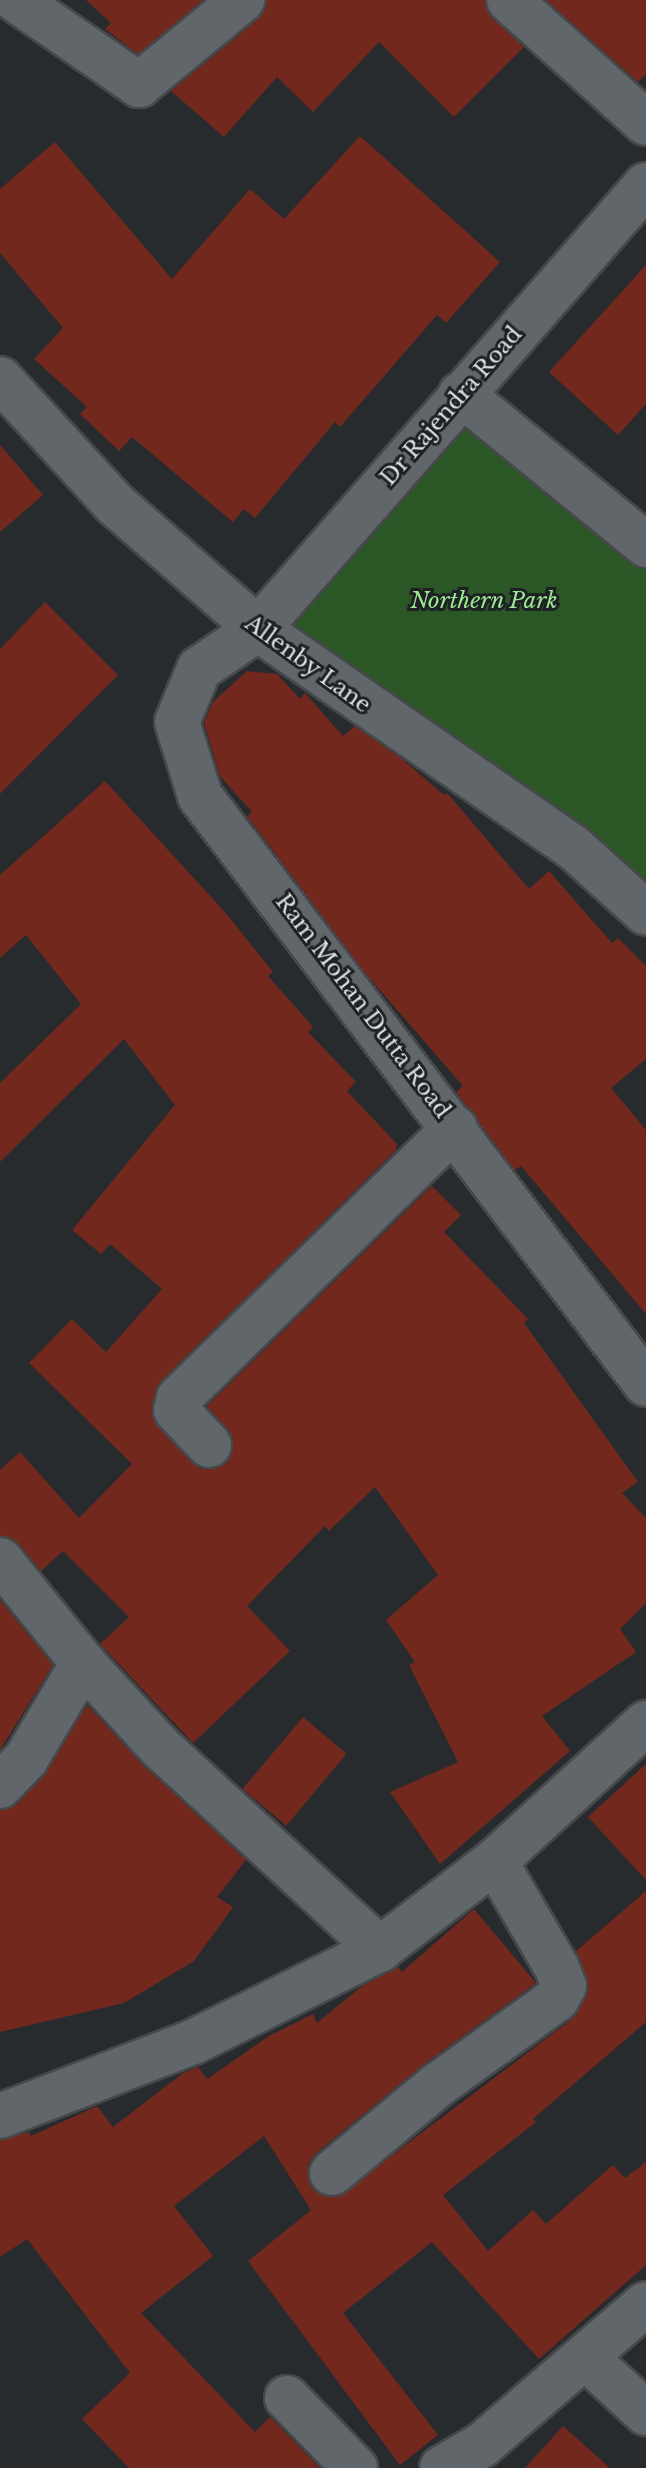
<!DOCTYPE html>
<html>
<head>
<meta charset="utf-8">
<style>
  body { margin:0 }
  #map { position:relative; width:646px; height:2468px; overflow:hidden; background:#272b2e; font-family:"Libre Baskerville",serif }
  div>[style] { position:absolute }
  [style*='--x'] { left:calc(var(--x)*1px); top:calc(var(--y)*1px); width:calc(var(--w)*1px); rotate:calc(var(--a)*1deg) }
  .green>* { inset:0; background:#2b5726 }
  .building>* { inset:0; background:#73281e; transform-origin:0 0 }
  .roads { filter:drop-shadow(2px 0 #46484b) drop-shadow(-2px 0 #46484b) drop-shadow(0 2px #46484b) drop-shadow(0 -2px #46484b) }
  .minor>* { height:44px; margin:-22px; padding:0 22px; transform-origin:22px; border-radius:22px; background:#61666a }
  span { translate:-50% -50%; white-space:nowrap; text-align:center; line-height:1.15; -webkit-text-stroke:6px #1d2124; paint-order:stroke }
  .street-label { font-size:22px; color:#dee0e2 }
  .park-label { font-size:22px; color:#9ce892; font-style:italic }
</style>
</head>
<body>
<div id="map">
  <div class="green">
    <i style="clip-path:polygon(463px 408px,646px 552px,646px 894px,278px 628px)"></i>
  </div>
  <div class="building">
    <i style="clip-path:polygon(86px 0,203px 0,138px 54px,105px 29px,111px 23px)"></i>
    <i style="clip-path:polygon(266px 0,485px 0,492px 18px,524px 47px,454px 117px,379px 42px,313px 112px,277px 77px,224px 137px,171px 91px,258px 19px)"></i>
    <i style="clip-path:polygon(546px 0,646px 0,646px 74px,638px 82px)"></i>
    <i style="clip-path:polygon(360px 136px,500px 262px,446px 323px,437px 315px,340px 427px,335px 422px,255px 518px,244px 509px,233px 522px,132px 437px,119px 451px,80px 414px,87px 407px,34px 359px,63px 328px,0 253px,0 189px,55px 142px,172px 279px,250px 189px,284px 219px)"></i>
    <i style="clip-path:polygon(646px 265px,646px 404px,618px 435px,549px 372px)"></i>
    <i style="clip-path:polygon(0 445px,43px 495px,0 532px)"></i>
    <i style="clip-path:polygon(45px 602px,118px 675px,0 794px,0 649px)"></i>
    <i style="clip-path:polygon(247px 671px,277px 674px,300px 699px,305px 693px,343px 736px,355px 726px,402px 759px,444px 795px,447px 793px,529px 889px,549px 871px,612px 943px,618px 938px,646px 966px,646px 1059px,611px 1088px,646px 1130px,646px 1314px,521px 1166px,515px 1170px,456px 1092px,463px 1086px,366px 974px,247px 816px,252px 812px,220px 776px,204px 723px,213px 702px)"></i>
    <i style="clip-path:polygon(105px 781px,224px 911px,273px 972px,268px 976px,313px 1027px,308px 1032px,356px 1082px,347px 1091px,397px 1144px,396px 1150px,162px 1380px,152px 1405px,158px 1427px,201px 1469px,226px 1464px,233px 1439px,207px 1406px,432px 1186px,461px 1215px,444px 1232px,528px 1319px,524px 1323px,638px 1482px,622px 1493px,646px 1518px,646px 1603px,620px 1629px,636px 1652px,542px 1716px,570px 1751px,440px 1864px,390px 1792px,458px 1762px,409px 1665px,415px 1662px,386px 1620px,438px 1575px,375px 1487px,329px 1531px,325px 1526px,247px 1606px,290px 1651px,193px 1743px,100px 1644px,129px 1617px,63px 1551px,41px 1571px,19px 1544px,0 1536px,0 1470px,20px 1452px,79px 1518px,132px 1464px,29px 1363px,72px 1319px,106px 1352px,162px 1289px,110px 1244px,101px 1254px,72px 1230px,175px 1105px,124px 1039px,0 1162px,0 1083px,81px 1004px,26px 935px,0 958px,0 875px)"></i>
    <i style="clip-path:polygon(0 1600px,53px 1665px,0 1750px)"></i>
    <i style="clip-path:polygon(87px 1705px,143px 1765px,246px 1860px,217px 1897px,233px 1907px,194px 1961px,124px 2003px,0 2032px,0 1810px,17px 1804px,44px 1776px)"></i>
    <i style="left:303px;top:1717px;width:57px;height:94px;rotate:40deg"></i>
    <i style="clip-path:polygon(646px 1764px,646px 1880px,588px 1817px)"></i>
    <i style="clip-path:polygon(646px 1891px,646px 2022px,533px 2119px,536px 2122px,443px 2195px,488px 2251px,533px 2210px,546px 2224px,613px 2165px,625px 2178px,646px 2162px,646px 2265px,539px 2359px,432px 2242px,343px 2313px,438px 2435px,400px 2465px,248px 2261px,311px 2210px,264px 2136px,174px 2206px,213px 2256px,141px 2313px,255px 2432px,270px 2417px,320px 2468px,129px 2468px,82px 2419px,130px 2373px,27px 2239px,0 2257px,0 2140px,29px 2132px,31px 2136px,97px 2106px,113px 2127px,183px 2073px,198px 2067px,207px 2079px,269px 2036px,313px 2014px,317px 2023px,362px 1986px,398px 1967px,402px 1972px,474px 1909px,536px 1983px,424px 2064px,315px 2154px,308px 2165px,312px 2188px,337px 2197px,572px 2019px,589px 1987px,576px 1951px)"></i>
    <i style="clip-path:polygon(563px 2426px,610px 2468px,525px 2468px)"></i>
  </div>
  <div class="roads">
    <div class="minor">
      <i style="--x:16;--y:0;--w:150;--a:34.6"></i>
      <i style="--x:139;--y:85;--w:134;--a:-39.5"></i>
      <i style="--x:509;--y:0;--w:184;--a:41.9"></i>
      <i style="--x:646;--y:185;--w:590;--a:131.15"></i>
      <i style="--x:258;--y:629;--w:71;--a:145.9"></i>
      <i style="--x:199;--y:669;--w:57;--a:112.5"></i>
      <i style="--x:177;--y:722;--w:77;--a:72.7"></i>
      <i style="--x:200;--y:796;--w:738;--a:52.82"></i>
      <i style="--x:0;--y:379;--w:171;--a:47.4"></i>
      <i style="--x:116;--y:505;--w:189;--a:41.1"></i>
      <i style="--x:258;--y:629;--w:383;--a:34.7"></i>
      <i style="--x:573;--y:847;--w:98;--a:42.1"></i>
      <i style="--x:461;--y:394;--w:239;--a:39.2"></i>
      <i style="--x:209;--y:1445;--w:48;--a:-133.3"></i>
      <i style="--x:176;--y:1410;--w:12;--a:-76"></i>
      <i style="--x:179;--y:1398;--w:386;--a:-44.4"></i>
      <i style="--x:0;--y:1560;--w:132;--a:51.1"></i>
      <i style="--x:0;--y:1786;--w:37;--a:-46"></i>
      <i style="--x:26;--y:1759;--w:112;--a:-59.3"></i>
      <i style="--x:83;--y:1663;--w:114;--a:47.5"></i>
      <i style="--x:160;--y:1747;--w:299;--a:42.6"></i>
      <i style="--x:0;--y:2116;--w:207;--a:-21"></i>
      <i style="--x:193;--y:2042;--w:209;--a:-26.4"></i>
      <i style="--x:380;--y:1949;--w:145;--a:-37.4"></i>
      <i style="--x:495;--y:1861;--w:205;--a:-42.4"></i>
      <i style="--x:332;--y:2173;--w:139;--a:-39.8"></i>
      <i style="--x:439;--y:2084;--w:145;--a:-35.8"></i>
      <i style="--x:557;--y:1999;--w:15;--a:-62"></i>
      <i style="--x:564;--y:1986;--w:19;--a:-111"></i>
      <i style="--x:557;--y:1968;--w:124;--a:-120.1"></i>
      <i style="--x:585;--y:2357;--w:83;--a:42.6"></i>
      <i style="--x:287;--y:2398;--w:98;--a:45.8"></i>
      <i style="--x:442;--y:2468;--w:46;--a:-29.9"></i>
      <i style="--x:482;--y:2445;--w:216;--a:-40.7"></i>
    </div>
  </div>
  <div class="street-label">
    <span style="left:451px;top:406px;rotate:-49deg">Dr Rajendra Road</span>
    <span style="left:308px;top:664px;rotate:36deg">Allenby Lane</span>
    <span style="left:363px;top:1006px;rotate:53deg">Ram Mohan Dutta Road</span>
  </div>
  <div class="park-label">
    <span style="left:484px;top:601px">Northern Park</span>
  </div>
</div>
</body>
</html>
